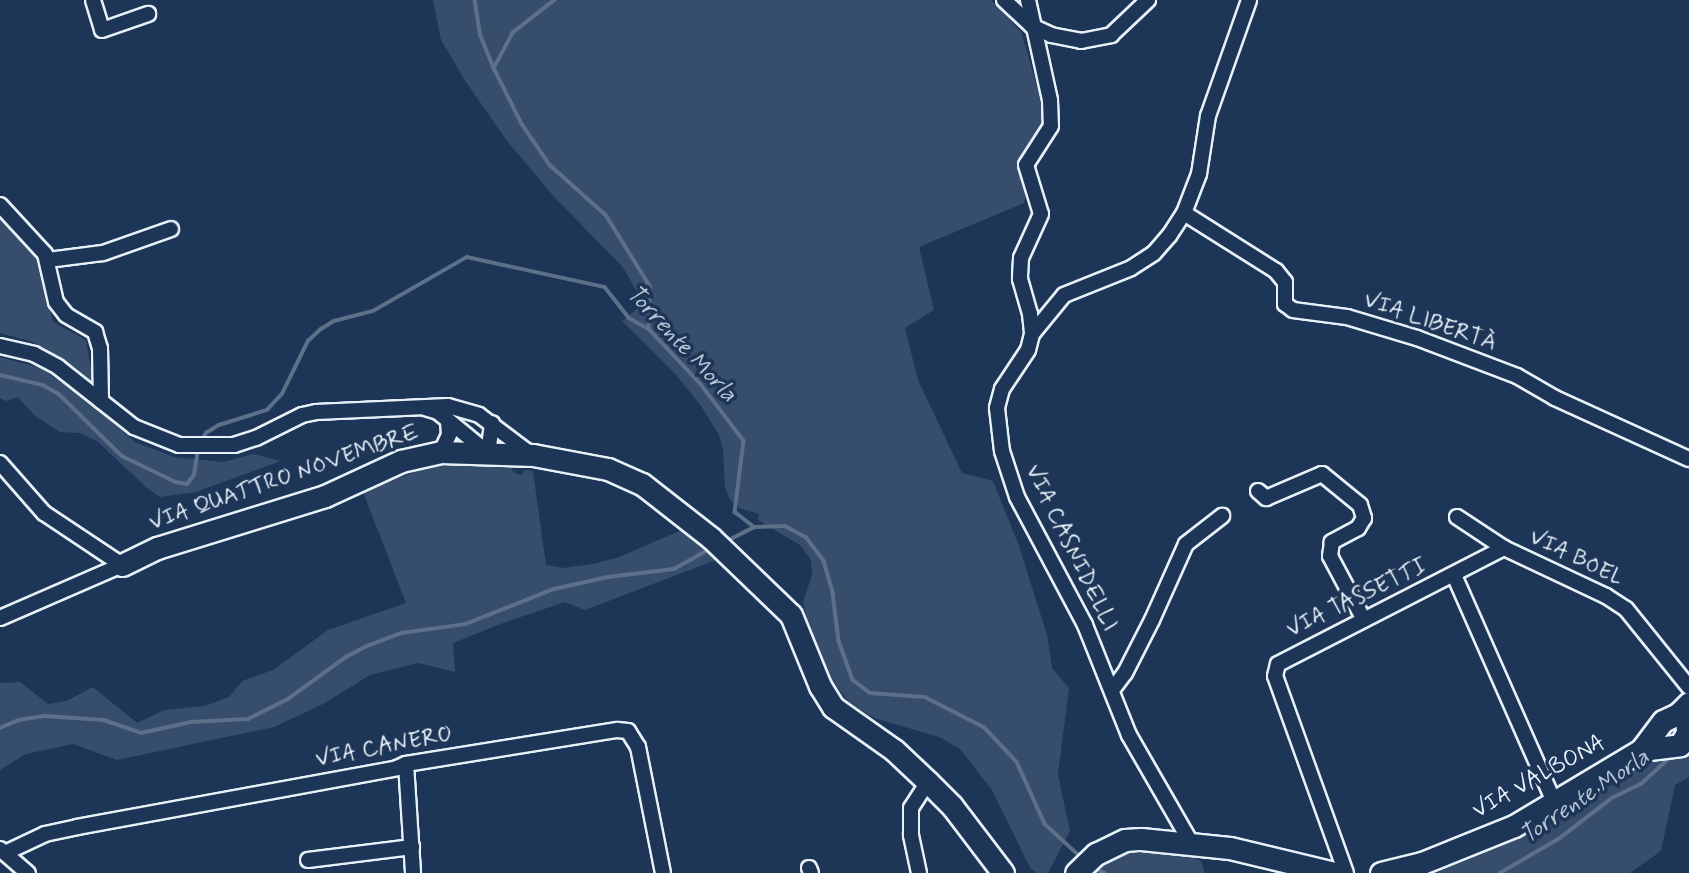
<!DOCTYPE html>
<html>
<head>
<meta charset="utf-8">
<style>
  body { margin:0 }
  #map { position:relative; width:1689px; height:873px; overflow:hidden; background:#1d3557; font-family:Mynerve,sans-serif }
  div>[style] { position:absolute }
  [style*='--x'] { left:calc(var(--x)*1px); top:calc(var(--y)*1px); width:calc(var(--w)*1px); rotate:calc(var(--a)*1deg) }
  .green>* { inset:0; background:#374d6c }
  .stream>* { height:3.5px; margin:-1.75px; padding:0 1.75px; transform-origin:1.75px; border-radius:1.75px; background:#5d7089 }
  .roads { filter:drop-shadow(2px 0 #e8f1f8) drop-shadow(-2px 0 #e8f1f8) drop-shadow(0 2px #e8f1f8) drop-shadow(0 -2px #e8f1f8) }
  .street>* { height:14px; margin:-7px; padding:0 7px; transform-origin:7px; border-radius:7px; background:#1d3557 }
  .secondary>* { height:21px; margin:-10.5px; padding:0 10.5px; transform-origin:10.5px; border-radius:10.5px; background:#1d3557 }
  span { translate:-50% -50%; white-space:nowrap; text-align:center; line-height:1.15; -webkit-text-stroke:7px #1d3557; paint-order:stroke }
  .street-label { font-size:23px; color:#e8f1f8 }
  .water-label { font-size:24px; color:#b7c4d1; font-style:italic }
</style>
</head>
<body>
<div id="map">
  <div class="green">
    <i style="clip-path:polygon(433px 0,991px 0,1021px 32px,1053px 139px,1032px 168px,1024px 203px,919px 247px,934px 310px,905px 328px,918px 380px,962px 473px,993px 481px,1019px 546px,1047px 635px,1052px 668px,1069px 688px,1058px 775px,1070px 831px,1048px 873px,1037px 873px,1030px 868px,992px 790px,960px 749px,939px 737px,874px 718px,848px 701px,815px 658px,803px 602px,812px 575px,811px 560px,800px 545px,758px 520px,759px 514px,739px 508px,730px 500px,725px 487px,723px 450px,719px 435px,701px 406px,677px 376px,622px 321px,638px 308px,636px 290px,622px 266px,556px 199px,507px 141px,464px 79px,441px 40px)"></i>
    <i style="clip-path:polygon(0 214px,35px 247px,53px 322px,86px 340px,94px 387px,77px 369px,33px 342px,0 333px)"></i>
    <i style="clip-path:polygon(0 357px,41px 368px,84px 398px,135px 442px,174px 457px,224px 462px,253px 454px,281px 461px,196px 492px,160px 497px,147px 488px,97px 441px,80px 433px,60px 432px,35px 416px,18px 397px,6px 401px,0 398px)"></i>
    <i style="clip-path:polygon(435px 464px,511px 466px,513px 472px,521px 475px,525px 470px,533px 471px,546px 565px,563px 568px,593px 564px,619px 557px,684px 529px,716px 560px,585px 610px,565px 602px,503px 623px,453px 643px,455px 672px,418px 663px,370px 675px,325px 703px,274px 727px,117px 760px,73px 744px,26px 754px,0 770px,0 683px,20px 682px,48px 704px,66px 701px,93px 687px,137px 723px,164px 710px,205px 706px,229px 697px,242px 681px,273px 670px,328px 630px,406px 603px,363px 492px)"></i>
    <i style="clip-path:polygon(1665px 752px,1689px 752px,1689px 777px,1675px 785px,1661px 851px,1630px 873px,1436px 873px,1499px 847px,1522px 830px,1531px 831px,1549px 820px,1554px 820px,1562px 811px,1573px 806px,1585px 790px,1652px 755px)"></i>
    <i style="clip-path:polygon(1120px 852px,1184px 853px,1201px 861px,1205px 873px,1096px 873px)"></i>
  </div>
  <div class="stream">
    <i style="--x:475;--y:0;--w:36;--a:81"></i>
    <i style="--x:481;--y:36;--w:35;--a:68"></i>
    <i style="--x:555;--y:0;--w:53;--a:141.8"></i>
    <i style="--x:513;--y:33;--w:40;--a:118"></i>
    <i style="--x:494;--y:68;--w:63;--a:63.4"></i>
    <i style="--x:522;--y:124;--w:50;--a:55.7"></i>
    <i style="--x:550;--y:165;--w:75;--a:41.8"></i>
    <i style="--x:606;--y:215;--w:84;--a:58.2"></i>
    <i style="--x:650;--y:286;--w:43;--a:91.3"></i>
    <i style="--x:0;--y:375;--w:44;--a:13.1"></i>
    <i style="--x:43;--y:385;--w:18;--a:29"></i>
    <i style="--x:59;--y:394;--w:88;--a:44.5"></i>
    <i style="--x:122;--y:456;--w:60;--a:25.7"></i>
    <i style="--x:176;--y:482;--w:11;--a:10"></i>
    <i style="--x:187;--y:484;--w:11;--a:-52"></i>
    <i style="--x:194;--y:475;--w:26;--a:-81"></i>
    <i style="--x:200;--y:442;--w:11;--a:-56"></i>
    <i style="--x:206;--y:433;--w:15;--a:-32"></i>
    <i style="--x:219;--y:425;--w:50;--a:-17.4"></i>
    <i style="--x:267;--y:410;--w:22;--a:-47"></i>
    <i style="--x:282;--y:394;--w:59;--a:-63.9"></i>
    <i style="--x:308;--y:341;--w:18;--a:-43"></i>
    <i style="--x:321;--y:329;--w:15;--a:-32"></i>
    <i style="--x:334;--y:321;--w:40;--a:-14.4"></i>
    <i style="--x:373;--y:311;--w:108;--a:-29.9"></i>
    <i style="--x:467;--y:257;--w:141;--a:12.3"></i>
    <i style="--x:605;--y:287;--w:39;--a:52"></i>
    <i style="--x:629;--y:318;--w:23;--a:29"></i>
    <i style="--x:649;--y:329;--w:74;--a:46.6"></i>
    <i style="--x:700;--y:383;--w:73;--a:52.8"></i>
    <i style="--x:744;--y:441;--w:72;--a:97.2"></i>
    <i style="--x:735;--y:512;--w:24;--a:38"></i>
    <i style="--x:754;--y:527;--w:31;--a:-2"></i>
    <i style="--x:785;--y:526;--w:24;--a:28"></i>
    <i style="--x:806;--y:537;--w:30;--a:53"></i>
    <i style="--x:824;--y:561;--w:33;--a:74"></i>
    <i style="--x:833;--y:593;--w:48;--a:82.9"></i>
    <i style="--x:839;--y:641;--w:41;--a:70.3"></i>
    <i style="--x:853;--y:680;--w:21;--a:37"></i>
    <i style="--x:870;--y:693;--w:55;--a:4.2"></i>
    <i style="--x:925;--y:697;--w:66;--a:27"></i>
    <i style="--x:984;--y:727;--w:48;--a:46.7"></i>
    <i style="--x:1017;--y:762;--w:68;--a:65.7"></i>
    <i style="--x:1045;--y:824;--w:49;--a:42.5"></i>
    <i style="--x:727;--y:541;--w:30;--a:-27"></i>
    <i style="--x:0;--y:728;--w:21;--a:-23"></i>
    <i style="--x:19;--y:720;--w:26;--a:-9"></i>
    <i style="--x:45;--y:716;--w:59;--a:3.9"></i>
    <i style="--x:104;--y:720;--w:39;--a:19"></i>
    <i style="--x:141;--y:733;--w:51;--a:-12.4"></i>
    <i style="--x:191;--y:722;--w:57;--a:-3"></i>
    <i style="--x:248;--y:719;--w:45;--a:-26.6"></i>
    <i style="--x:288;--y:699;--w:72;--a:-35.9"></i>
    <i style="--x:346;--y:657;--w:21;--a:-28"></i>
    <i style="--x:365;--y:647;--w:40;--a:-21"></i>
    <i style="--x:402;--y:633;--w:65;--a:-8"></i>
    <i style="--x:466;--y:624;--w:95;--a:-21.7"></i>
    <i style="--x:554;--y:589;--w:55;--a:-12.5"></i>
    <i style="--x:608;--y:577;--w:66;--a:-6.9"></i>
    <i style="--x:674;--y:569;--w:41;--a:-29.1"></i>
    <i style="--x:1092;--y:867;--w:14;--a:25"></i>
    <i style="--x:1500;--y:873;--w:69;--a:-30.3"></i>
    <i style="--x:1560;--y:838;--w:66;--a:-37.6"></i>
    <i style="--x:1612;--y:798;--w:32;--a:-26"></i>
    <i style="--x:1641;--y:784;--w:45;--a:-42.3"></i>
  </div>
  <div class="roads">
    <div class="street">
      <i style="--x:93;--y:0;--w:31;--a:73"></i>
      <i style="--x:102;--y:30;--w:49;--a:-19.2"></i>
      <i style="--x:1004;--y:0;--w:38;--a:43"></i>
      <i style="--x:1032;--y:26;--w:21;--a:25"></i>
      <i style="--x:1051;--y:35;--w:31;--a:11"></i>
      <i style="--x:1081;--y:41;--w:31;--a:-11"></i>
      <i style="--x:1111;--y:35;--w:51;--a:-43.4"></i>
      <i style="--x:1028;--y:0;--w:102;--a:77.6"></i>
      <i style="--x:1050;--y:100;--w:26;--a:88"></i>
      <i style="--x:1051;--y:126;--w:46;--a:122.7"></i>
      <i style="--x:1026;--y:165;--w:51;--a:73"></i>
      <i style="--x:1041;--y:214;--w:48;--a:114.4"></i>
      <i style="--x:1021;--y:258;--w:21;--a:93"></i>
      <i style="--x:1020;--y:279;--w:36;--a:74"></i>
      <i style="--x:1030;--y:314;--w:20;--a:84"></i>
      <i style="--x:1032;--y:334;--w:16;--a:104"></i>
      <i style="--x:1028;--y:350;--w:47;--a:123.7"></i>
      <i style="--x:1002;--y:389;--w:20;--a:105"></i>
      <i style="--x:997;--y:408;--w:43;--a:83.4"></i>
      <i style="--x:1002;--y:451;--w:48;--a:71.9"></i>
      <i style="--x:1017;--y:497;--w:145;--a:62"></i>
      <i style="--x:1085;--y:625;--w:118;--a:68.2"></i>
      <i style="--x:1129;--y:735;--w:125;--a:60.1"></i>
      <i style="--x:0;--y:205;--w:67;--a:47.4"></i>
      <i style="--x:45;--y:254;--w:49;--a:77.1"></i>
      <i style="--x:56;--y:302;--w:16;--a:52"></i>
      <i style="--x:66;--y:315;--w:34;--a:30"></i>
      <i style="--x:95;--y:332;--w:17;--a:73"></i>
      <i style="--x:100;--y:348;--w:53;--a:88.9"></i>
      <i style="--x:1184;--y:213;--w:109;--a:32.2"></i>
      <i style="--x:1276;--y:271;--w:14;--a:51"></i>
      <i style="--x:1285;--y:282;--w:22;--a:90"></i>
      <i style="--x:1285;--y:304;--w:10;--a:37"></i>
      <i style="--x:1293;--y:310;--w:54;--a:7.4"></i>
      <i style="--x:1347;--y:317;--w:73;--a:16.7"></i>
      <i style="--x:1417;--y:338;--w:107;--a:20.8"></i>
      <i style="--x:1517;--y:376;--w:44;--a:30.1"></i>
      <i style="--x:1555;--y:398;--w:147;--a:24.5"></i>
      <i style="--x:48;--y:260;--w:55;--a:-7.3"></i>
      <i style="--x:103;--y:253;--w:72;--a:-19.4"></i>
      <i style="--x:1032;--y:334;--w:50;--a:-50.6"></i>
      <i style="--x:1064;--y:295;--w:72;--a:-21.9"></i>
      <i style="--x:1131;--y:268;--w:27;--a:-33"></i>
      <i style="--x:1154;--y:253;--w:23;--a:-49"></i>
      <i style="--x:1169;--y:236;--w:27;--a:-57"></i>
      <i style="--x:1184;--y:213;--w:42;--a:-69"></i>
      <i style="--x:1199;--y:174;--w:59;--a:-81.2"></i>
      <i style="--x:1208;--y:116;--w:123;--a:-70.5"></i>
      <i style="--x:0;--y:346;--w:35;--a:13"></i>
      <i style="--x:34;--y:354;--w:27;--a:28"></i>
      <i style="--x:58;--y:367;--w:97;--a:38.3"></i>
      <i style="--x:134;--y:427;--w:48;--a:21.8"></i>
      <i style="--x:179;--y:445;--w:55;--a:0"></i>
      <i style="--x:234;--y:445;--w:23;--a:-18"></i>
      <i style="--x:256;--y:438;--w:51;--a:-26.6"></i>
      <i style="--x:302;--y:415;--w:14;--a:-12"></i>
      <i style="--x:316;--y:412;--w:132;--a:-2.6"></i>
      <i style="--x:448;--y:406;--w:32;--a:16"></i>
      <i style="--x:479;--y:415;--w:66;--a:37"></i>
      <i style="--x:425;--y:408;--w:14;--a:17"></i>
      <i style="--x:438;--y:412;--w:65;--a:39.4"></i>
      <i style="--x:488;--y:453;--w:30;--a:-82"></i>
      <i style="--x:441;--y:452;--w:19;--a:-65"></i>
      <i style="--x:449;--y:435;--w:15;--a:-94"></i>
      <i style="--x:0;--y:463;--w:67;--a:48.7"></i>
      <i style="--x:44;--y:513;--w:94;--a:33.7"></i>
      <i style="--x:122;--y:565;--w:133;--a:156.5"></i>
      <i style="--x:1258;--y:491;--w:11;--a:41"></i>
      <i style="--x:1266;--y:498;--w:61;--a:-23.2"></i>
      <i style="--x:1322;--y:474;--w:49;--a:39.2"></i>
      <i style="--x:1360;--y:505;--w:14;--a:73"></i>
      <i style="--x:1364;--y:518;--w:12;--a:121"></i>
      <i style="--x:1358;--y:528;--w:30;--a:152"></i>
      <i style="--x:1332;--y:542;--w:14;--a:98"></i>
      <i style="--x:1330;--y:556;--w:72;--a:62"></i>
      <i style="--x:1457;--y:517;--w:56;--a:33.4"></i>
      <i style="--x:1504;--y:548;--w:113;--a:25.2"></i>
      <i style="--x:1606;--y:596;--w:24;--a:33"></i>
      <i style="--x:1626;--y:609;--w:100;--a:51.1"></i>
      <i style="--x:1454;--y:575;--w:248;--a:66.2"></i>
      <i style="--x:1112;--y:690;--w:21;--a:-53"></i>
      <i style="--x:1125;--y:673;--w:59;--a:-63"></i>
      <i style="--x:1152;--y:620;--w:83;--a:-65.9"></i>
      <i style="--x:1186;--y:544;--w:46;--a:-37.9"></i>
      <i style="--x:406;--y:764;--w:109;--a:86.3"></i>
      <i style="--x:0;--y:849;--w:37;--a:41"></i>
      <i style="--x:7;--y:852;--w:42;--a:-25.3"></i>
      <i style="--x:45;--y:834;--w:33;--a:-12"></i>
      <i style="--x:77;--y:827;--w:325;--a:-10.4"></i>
      <i style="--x:397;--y:768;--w:10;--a:-24"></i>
      <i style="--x:406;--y:764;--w:214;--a:-9.2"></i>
      <i style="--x:617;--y:730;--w:11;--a:5"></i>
      <i style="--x:628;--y:731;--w:19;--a:58"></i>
      <i style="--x:638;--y:747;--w:128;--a:78.8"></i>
      <i style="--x:308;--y:860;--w:105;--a:-7.1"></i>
      <i style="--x:809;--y:868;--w:5;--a:68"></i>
      <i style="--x:919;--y:873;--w:39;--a:-102"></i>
      <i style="--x:911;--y:835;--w:27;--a:-90"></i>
      <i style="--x:911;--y:808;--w:31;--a:-57"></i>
      <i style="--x:1346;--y:873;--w:209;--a:-109.8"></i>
      <i style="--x:1275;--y:676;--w:12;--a:-76"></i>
      <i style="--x:1278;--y:664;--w:254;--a:-27.2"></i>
    </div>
    <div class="secondary">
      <i style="--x:122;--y:565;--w:39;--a:-26"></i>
      <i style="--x:157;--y:548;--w:176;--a:-17.2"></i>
      <i style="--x:325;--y:496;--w:84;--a:-24.7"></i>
      <i style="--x:401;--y:461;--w:41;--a:-12.7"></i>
      <i style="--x:441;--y:452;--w:92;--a:1.9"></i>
      <i style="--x:533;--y:455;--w:76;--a:10.6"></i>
      <i style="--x:608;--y:469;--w:37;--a:24"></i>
      <i style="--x:642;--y:484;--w:88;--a:38"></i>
      <i style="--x:711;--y:538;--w:111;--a:43.9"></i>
      <i style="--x:791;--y:615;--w:77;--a:67.8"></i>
      <i style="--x:820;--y:686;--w:25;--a:58"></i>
      <i style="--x:833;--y:707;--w:75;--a:35.2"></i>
      <i style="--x:894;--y:750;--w:47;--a:43.3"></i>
      <i style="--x:928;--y:782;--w:34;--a:45"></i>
      <i style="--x:952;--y:806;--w:84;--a:52.7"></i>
      <i style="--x:1641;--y:750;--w:36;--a:-53"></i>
      <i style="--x:1663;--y:721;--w:17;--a:-25"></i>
      <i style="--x:1678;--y:714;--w:16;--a:-45"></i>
      <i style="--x:1076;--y:873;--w:28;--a:-44"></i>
      <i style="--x:1096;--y:854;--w:32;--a:-26"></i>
      <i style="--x:1125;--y:840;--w:16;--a:-4"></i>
      <i style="--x:1141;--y:839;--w:89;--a:5.8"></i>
      <i style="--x:1230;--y:848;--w:107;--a:13.5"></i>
      <i style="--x:1381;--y:873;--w:42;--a:-13.7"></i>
      <i style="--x:1422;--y:863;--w:99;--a:-21.9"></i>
      <i style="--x:1514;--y:826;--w:148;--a:-30.9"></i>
      <i style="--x:1641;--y:750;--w:39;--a:-7"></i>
      <i style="--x:1680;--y:745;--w:14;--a:-60"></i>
      <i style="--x:1687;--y:733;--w:26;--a:-92"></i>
    </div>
  </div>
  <div class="street-label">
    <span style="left:1430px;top:322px;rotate:19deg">VIA LIBERTÀ</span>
    <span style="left:284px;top:478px;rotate:-19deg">VIA QUATTRO NOVEMBRE</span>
    <span style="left:1071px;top:548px;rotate:64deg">VIA CASNIDELLI</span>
    <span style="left:1576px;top:558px;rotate:26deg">VIA BOEL</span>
    <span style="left:1357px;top:598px;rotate:-26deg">VIA TASSETTI</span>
    <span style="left:384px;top:747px;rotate:-11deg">VIA CANERO</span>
    <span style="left:1539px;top:777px;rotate:-29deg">VIA VALBONA</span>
  </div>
  <div class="water-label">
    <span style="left:681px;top:344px;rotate:47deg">Torrente Morla</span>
    <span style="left:1585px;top:797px;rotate:-34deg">Torrente Morla</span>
  </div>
</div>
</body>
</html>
